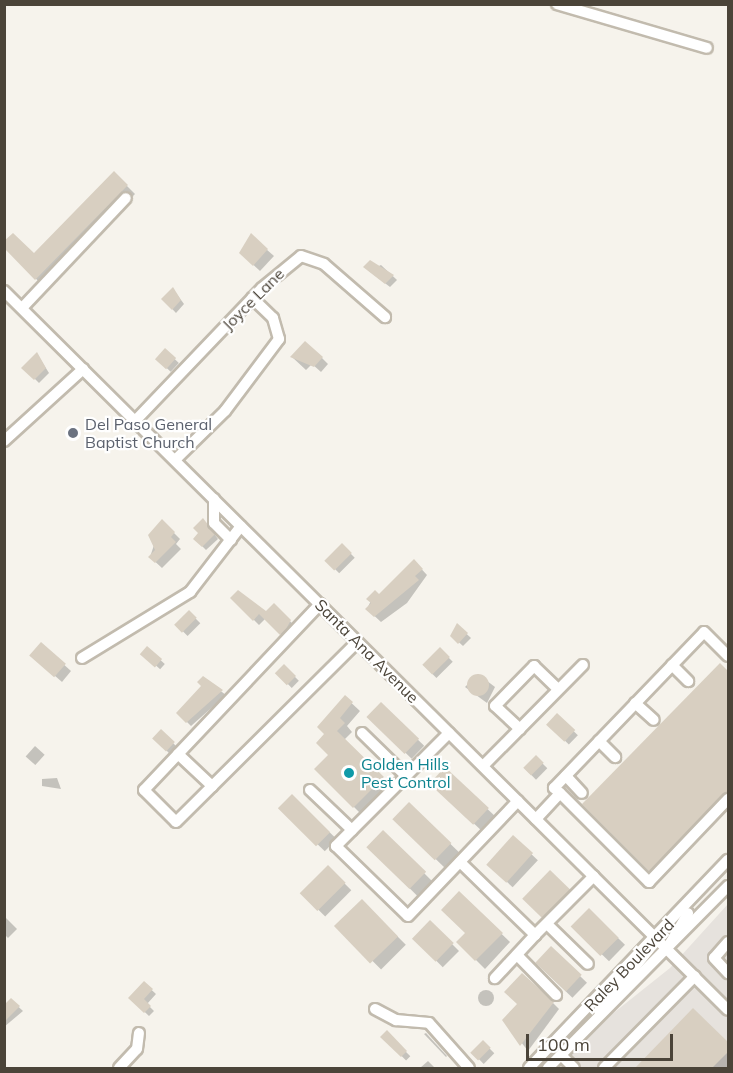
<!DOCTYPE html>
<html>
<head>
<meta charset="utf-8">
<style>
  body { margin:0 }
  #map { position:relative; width:733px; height:1073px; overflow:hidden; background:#f6f3ec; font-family:Mulish,sans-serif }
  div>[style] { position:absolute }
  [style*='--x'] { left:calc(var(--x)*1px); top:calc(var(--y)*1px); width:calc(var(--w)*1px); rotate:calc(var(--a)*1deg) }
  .industrial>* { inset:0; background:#e6e2dd }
  .shadow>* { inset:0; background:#0003; transform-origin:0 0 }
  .round { border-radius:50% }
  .building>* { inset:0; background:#d8cfc1; transform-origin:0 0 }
  .roads { filter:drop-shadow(2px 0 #c2bbae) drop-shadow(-2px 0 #c2bbae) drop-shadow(0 2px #c2bbae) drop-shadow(0 -2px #c2bbae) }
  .minor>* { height:10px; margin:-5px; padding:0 5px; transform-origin:5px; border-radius:5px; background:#fff }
  .dots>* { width:16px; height:16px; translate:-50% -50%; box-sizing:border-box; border:3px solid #fff; border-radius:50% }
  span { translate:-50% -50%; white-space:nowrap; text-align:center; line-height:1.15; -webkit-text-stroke:4.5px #fff; paint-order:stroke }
  .street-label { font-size:16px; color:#4b4439 }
  .worship-label { font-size:16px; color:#5b616d }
  .left { translate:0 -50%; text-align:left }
  .culture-label { font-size:16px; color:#0d838f }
  .frame { position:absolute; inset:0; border:6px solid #4b4439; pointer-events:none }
  .scale { position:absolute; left:526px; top:1034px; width:147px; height:27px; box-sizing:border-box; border:3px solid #4b4439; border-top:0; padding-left:8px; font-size:18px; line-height:21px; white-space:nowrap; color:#4b4439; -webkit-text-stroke:4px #fff; paint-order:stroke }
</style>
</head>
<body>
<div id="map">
  <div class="industrial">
    <i style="clip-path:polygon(728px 904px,728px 1068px,558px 1068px,611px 1015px,670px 968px)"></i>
  </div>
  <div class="shadow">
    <i style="clip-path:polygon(114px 173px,135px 194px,44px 287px,4px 246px,34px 255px)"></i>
    <i style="clip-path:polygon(251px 236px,274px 256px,260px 271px,247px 259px)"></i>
    <i style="clip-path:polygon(381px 265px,397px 280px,390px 287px,369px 271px)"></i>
    <i style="clip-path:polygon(173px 289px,184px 304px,176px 313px,163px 299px)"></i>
    <i style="left:165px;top:350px;width:19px;height:12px;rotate:43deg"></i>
    <i style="clip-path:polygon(37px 354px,49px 373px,39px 383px,24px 368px)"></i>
    <i style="clip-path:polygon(292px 357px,322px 358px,328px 364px,321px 372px,312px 364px,306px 370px)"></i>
    <i style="clip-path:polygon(162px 521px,180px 539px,176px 544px,181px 549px,162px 568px,150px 557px)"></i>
    <i style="clip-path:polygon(207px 524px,218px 539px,206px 550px,195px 539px)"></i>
    <i style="left:342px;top:545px;width:18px;height:22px;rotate:45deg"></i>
    <i style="clip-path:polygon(414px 561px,427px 575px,407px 603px,381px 622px,367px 609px,375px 592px,379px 596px)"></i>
    <i style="clip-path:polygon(232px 598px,267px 613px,274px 606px,295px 626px,286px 639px,265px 619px,259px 625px)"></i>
    <i style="left:189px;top:612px;width:16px;height:18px;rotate:45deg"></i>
    <i style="clip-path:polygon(458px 626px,471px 638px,463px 646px,452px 636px)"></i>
    <i style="clip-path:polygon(41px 644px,71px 671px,62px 682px,38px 661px)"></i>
    <i style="left:147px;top:648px;width:24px;height:7px;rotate:42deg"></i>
    <i style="left:440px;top:649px;width:18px;height:23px;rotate:45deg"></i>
    <i style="left:284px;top:666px;width:21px;height:10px;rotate:45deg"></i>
    <i style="clip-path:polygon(478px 674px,495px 687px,487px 703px,465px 687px)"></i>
    <i style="clip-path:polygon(728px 674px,728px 808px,659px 878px,584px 804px)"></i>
    <i style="clip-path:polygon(203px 678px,226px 695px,191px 726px,178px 713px,203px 686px)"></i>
    <i style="clip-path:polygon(345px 697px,360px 711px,347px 726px,352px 732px,344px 740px,390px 786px,362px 815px,316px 769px,330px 755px,326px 734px)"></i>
    <i style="left:381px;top:704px;width:60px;height:18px;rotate:44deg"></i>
    <i style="left:557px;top:715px;width:29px;height:13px;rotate:44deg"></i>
    <i style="left:161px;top:731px;width:23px;height:10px;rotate:45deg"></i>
    <i style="left:35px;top:746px;width:13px;height:14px;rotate:42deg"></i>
    <i style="left:536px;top:757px;width:16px;height:16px;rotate:45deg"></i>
    <i style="clip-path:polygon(445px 769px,497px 818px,483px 832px,440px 792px)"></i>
    <i style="clip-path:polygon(57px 778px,61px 789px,42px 786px,42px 779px)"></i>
    <i style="left:292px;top:796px;width:62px;height:17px;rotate:44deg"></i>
    <i style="left:409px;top:804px;width:71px;height:21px;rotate:44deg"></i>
    <i style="left:383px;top:832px;width:71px;height:21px;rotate:45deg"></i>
    <i style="left:513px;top:837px;width:34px;height:37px;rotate:43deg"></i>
    <i style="left:328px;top:867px;width:33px;height:37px;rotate:45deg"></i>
    <i style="left:550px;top:872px;width:35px;height:37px;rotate:43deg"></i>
    <i style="clip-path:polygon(459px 893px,510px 942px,485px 969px,458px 942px,467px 933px)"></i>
    <i style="left:362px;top:901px;width:62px;height:35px;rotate:45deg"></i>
    <i style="left:589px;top:910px;width:50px;height:23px;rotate:44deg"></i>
    <i style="clip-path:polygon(6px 918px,17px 929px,8px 938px,4px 934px)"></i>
    <i style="left:430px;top:922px;width:41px;height:23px;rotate:45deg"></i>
    <i style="left:551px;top:948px;width:50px;height:21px;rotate:44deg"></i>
    <i style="clip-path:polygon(144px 983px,156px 994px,147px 1004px,154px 1011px,149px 1016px,130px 998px)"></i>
    <i class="round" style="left:478px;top:990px;width:16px;height:16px"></i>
    <i style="clip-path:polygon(11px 1000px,23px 1011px,4px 1027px,4px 1007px)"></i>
    <i style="clip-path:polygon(553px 1003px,559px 1009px,528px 1051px,504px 1020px)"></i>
    <i style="clip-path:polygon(693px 1011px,728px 1045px,728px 1068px,637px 1068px)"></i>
    <i style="left:387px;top:1033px;width:33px;height:6px;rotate:45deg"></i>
    <i style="clip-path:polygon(426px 1033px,447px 1056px,446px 1057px,424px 1034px)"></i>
    <i style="left:483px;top:1042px;width:16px;height:15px;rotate:45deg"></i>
    <i style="clip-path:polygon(428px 1061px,435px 1068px,420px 1068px)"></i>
  </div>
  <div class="building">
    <i style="clip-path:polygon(114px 171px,128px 185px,35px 280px,4px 248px,4px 241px,13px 233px,34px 253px)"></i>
    <i style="clip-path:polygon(251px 233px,268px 249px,253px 266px,239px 253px)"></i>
    <i style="clip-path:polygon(370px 260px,394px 275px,385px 284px,363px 267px)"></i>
    <i style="clip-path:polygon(173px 287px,181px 300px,172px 310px,161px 299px)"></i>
    <i style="clip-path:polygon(305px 341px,323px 357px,314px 367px,290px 357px)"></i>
    <i style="left:165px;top:348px;width:15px;height:15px;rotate:42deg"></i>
    <i style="clip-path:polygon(37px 352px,46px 368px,34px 380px,21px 368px)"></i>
    <i style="clip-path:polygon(203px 518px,215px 534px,202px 547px,193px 539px,198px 533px,193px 528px)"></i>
    <i style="clip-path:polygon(162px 519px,175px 532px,171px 537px,176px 542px,155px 563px,148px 557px,155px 550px,148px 535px)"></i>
    <i style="left:342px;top:543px;width:14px;height:25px;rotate:45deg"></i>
    <i style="clip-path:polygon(414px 559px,423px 569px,415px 576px,419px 580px,374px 617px,365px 609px,371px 603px,366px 599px,375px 590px,379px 594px)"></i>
    <i style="clip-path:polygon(238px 590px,266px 611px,274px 603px,291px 620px,286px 629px,280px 635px,259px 614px,253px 621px,230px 598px)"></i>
    <i style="left:189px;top:610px;width:11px;height:21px;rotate:45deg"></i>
    <i style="clip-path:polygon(457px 623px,468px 633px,458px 644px,450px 636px)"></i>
    <i style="left:41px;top:642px;width:33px;height:18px;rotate:41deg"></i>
    <i style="left:147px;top:646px;width:20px;height:11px;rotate:41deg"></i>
    <i style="left:440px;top:647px;width:14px;height:25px;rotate:45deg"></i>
    <i style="clip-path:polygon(720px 663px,729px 672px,729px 790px,649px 871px,582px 804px)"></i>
    <i style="left:284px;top:664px;width:17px;height:13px;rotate:45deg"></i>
    <i class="round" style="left:467px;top:674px;width:22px;height:22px"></i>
    <i style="clip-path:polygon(203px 676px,223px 690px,186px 723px,176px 713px,201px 686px,197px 682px)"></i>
    <i style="clip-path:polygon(345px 695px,353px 702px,340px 718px,345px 723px,337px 731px,384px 777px,353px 808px,314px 769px,328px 755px,316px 743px,324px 734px,317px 727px)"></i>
    <i style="left:381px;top:702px;width:53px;height:21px;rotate:44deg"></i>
    <i style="left:557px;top:713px;width:25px;height:16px;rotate:43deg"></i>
    <i style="left:161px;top:729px;width:19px;height:13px;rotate:43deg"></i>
    <i style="left:536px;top:755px;width:11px;height:18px;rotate:45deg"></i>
    <i style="left:445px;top:767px;width:60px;height:23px;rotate:43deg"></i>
    <i style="left:292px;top:794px;width:54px;height:20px;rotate:45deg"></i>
    <i style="left:409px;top:802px;width:59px;height:24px;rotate:44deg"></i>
    <i style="left:383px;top:830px;width:60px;height:24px;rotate:44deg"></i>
    <i style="left:513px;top:835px;width:27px;height:40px;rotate:42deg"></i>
    <i style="left:328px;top:865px;width:25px;height:40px;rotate:45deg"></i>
    <i style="left:550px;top:870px;width:28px;height:40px;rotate:44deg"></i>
    <i style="clip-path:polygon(459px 891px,503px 933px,475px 961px,456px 942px,465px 933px,441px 910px)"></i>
    <i style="left:362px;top:899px;width:52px;height:39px;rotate:46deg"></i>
    <i style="left:589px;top:908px;width:42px;height:26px;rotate:45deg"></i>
    <i style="left:430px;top:920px;width:33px;height:26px;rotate:44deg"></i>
    <i style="left:551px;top:946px;width:42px;height:23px;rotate:43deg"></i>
    <i style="clip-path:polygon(522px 973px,554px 1002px,520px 1046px,502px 1020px,517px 1004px,504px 992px)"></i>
    <i style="clip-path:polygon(144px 981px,153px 989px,144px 999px,151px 1006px,144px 1013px,128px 998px)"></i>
    <i style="clip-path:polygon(11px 998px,20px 1006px,4px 1022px,4px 1005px)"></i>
    <i style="clip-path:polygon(693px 1008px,729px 1043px,729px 1051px,712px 1068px,635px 1068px)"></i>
    <i style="clip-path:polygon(387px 1030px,407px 1051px,401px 1057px,380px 1037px)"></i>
    <i style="left:483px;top:1040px;width:11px;height:18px;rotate:45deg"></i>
  </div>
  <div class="roads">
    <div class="minor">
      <i style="--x:557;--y:4;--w:156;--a:16.3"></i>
      <i style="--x:4;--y:291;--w:1020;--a:44.8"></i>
      <i style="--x:22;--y:308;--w:151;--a:-46.6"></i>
      <i style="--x:135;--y:421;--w:184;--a:-46.3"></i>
      <i style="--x:262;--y:288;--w:50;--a:-39.4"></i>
      <i style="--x:301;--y:256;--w:24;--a:19"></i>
      <i style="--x:324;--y:264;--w:81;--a:41"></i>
      <i style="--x:4;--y:441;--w:107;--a:-42.3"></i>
      <i style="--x:175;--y:460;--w:70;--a:-44.4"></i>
      <i style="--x:225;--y:411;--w:90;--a:-53.1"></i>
      <i style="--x:279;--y:339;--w:22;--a:-106"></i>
      <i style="--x:273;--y:318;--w:29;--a:-136"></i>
      <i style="--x:214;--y:499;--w:24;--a:90"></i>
      <i style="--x:214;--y:523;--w:24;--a:45"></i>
      <i style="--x:320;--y:604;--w:256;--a:133.4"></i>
      <i style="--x:144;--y:790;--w:45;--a:45"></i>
      <i style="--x:176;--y:822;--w:255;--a:-44.8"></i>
      <i style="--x:82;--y:658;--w:127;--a:-31.4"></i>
      <i style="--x:190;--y:592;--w:83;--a:-52.3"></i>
      <i style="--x:672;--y:665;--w:23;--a:45"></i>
      <i style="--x:635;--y:703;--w:25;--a:42"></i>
      <i style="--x:520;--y:729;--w:34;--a:-137"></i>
      <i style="--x:495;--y:706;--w:56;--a:-45.7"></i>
      <i style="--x:534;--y:666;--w:33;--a:44"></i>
      <i style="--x:362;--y:733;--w:62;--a:44.3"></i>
      <i style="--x:449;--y:733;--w:160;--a:135"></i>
      <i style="--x:336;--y:846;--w:100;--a:44.2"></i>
      <i style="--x:408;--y:916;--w:159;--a:-46.3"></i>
      <i style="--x:599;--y:741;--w:23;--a:45"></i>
      <i style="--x:178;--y:754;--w:47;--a:43.3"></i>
      <i style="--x:483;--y:766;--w:142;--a:-45.3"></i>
      <i style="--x:566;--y:776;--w:23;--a:47"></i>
      <i style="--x:310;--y:790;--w:58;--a:43.6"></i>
      <i style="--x:560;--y:793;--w:8;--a:-140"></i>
      <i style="--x:554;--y:788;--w:216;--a:-46.1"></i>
      <i style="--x:704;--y:632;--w:34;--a:45"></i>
      <i style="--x:536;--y:819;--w:35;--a:-47"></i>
      <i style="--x:560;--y:793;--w:126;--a:45"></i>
      <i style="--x:649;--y:882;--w:115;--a:-46.4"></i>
      <i style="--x:460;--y:862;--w:105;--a:44.2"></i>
      <i style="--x:535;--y:935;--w:59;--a:132.9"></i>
      <i style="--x:547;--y:924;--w:57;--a:44.3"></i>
      <i style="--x:535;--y:935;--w:83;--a:-45"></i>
      <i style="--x:728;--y:942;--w:21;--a:131"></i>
      <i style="--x:714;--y:958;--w:21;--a:47"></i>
      <i style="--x:669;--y:945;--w:37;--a:-59"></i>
      <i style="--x:517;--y:955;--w:56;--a:45.7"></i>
      <i style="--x:375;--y:1009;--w:24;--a:28"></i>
      <i style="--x:396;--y:1020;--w:33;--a:5"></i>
      <i style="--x:429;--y:1023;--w:60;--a:48.4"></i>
      <i style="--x:599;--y:1011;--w:89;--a:-50.9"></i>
      <i style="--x:561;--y:1055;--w:18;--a:45"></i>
      <i style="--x:119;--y:1068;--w:26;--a:-47"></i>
      <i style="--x:137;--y:1049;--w:16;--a:-83"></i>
      <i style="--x:529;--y:1068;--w:288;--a:-46.3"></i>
      <i style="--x:548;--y:1068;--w:256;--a:-45.3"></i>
      <i style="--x:604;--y:1068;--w:129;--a:-45.3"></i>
    </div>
  </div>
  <div class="dots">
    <i style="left:73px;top:433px;background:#6b7280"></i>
    <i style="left:349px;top:773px;background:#0f9aa8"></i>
  </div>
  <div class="street-label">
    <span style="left:253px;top:299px;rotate:-45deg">Joyce Lane</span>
    <span style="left:367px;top:651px;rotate:45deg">Santa Ana Avenue</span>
    <span style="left:629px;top:965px;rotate:-46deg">Raley Boulevard</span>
  </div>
  <div class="worship-label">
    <span class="left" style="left:85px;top:433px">Del Paso General<br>Baptist Church</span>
  </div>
  <div class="culture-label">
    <span class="left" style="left:361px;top:773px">Golden Hills<br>Pest Control</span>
  </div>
  <div class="frame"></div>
  <div class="scale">100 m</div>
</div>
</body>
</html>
